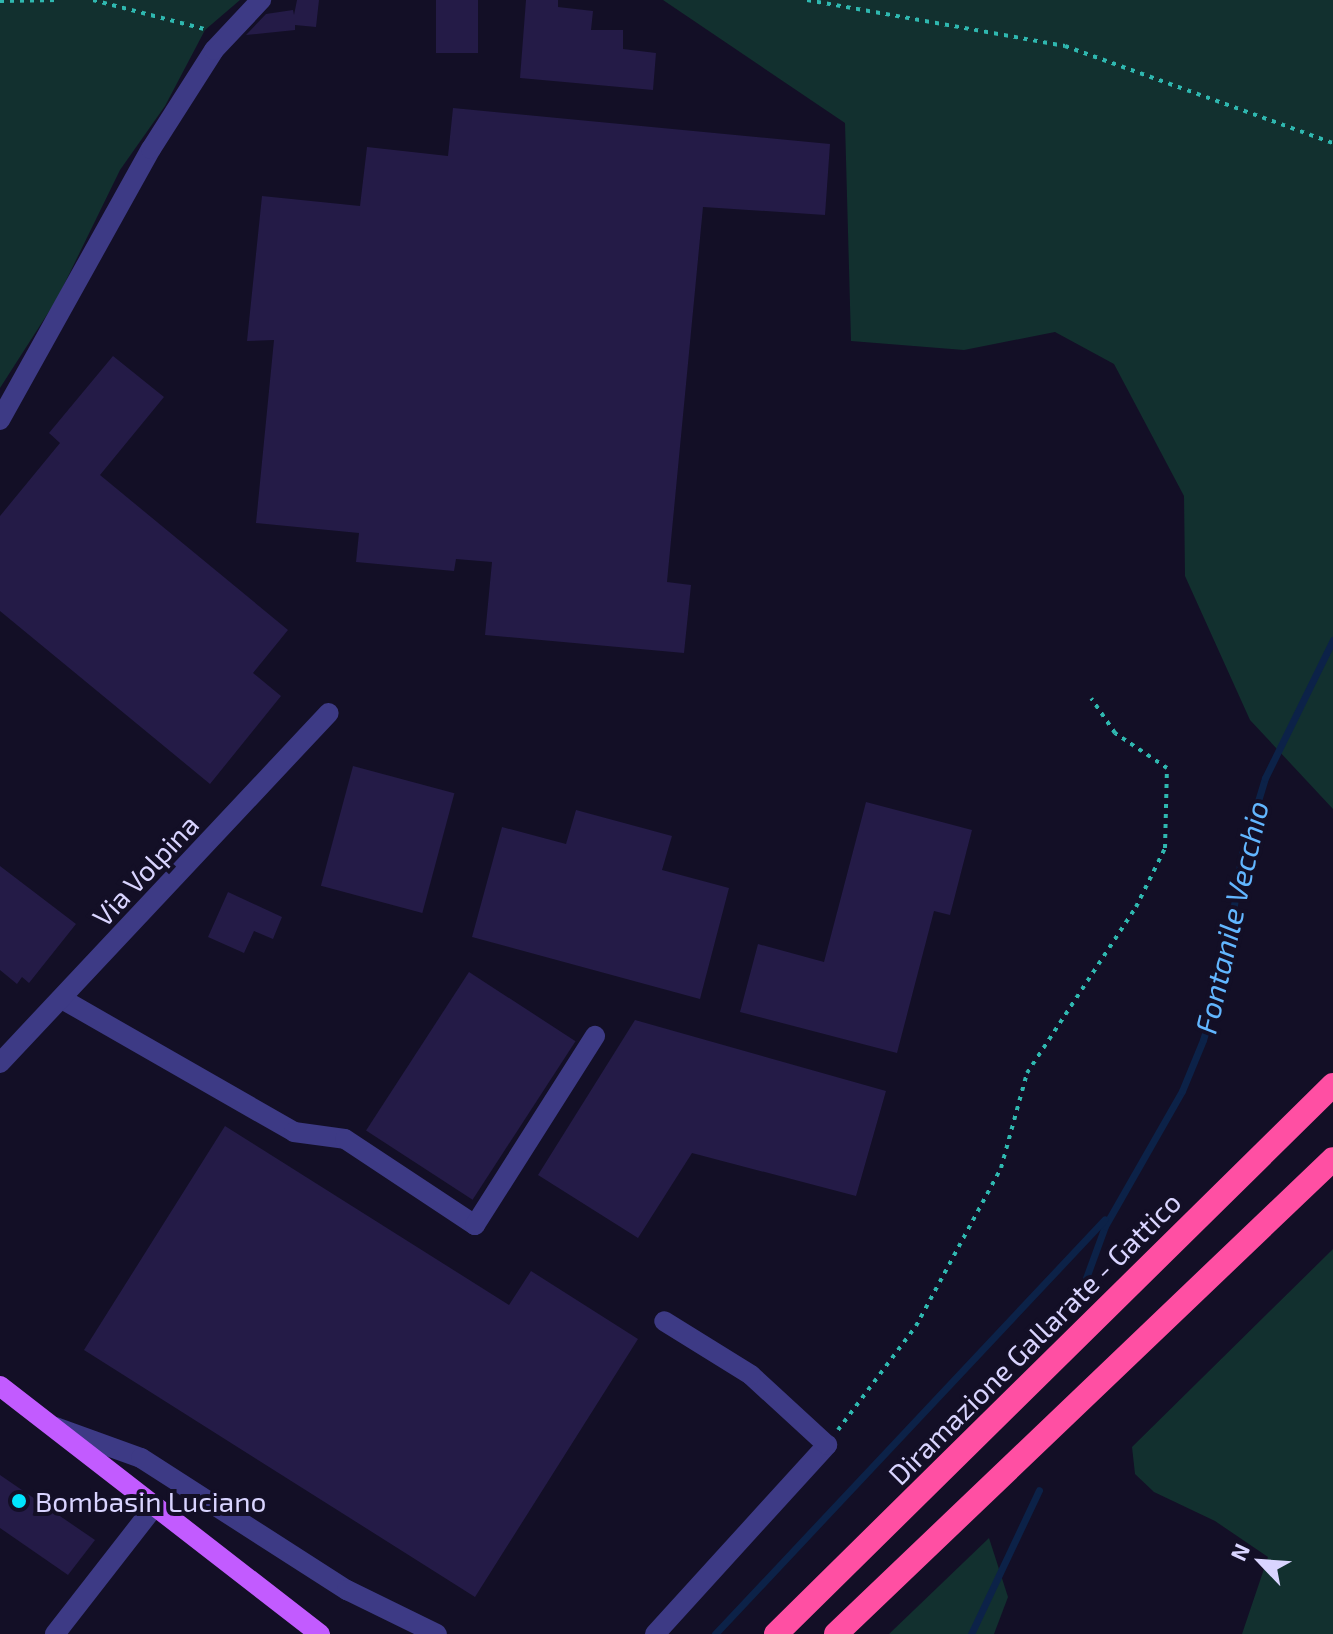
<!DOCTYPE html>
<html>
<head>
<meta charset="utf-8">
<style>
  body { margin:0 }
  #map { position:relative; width:1333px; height:1634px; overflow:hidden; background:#130f26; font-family:"Exo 2",sans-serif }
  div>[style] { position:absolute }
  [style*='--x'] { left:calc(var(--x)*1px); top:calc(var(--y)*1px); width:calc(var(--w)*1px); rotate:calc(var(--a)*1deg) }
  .green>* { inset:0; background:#12302f }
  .stream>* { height:7px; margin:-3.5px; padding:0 3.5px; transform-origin:3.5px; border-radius:3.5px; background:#0c2248 }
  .building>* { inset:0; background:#241b47; transform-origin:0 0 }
  .path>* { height:4px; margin-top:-2px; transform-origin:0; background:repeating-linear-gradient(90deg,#2fb8b0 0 4px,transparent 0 10px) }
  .minor>* { height:20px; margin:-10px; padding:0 10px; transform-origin:10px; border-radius:10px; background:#3d3a85 }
  .major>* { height:20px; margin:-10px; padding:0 10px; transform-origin:10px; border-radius:10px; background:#c25bff }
  .highway>* { height:24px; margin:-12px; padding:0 12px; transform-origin:12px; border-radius:12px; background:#ff4fa3 }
  .dots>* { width:22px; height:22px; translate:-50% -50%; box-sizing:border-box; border:4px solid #130f26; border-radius:50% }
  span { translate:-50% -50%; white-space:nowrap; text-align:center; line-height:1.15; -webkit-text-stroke:8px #130f26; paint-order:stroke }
  .street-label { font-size:28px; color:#d9d4ff }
  .poi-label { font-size:28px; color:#d9d4ff }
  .left { translate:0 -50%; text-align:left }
  .water-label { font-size:30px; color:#62b6ff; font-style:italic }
  .north { position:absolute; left:1221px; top:1522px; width:80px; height:80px; -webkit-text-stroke:6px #130f26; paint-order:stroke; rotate:295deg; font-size:22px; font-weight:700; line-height:32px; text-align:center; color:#d9d4ff }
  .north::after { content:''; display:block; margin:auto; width:28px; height:36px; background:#d9d4ff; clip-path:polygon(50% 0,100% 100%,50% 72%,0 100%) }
</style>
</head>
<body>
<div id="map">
  <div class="green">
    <i style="clip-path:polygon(0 0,240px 0,205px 30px,165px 106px,120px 170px,57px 299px,0 388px)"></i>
    <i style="clip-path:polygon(663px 0,1333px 0,1333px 809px,1250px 720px,1185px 576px,1184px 496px,1114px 364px,1055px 332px,964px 350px,851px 341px,845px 123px)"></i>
    <i style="clip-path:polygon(1333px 1249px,1333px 1634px,1242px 1634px,1268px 1557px,1215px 1521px,1154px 1492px,1135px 1474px,1132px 1447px)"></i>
    <i style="clip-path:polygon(989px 1538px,1008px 1597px,994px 1634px,889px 1634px)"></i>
  </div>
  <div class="stream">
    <i style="--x:1086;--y:1278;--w:55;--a:-69.9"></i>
    <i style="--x:1105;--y:1226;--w:155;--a:-60.3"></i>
    <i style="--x:1182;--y:1091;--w:55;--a:-67.6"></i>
    <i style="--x:1203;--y:1040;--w:77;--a:-73.4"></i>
    <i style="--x:1225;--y:966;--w:110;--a:-81.6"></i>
    <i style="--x:1241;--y:857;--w:83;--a:-73.1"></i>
    <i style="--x:1265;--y:778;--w:154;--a:-63.8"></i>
    <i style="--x:715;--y:1634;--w:569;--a:-46.78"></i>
    <i style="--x:971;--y:1634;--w:159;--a:-64.7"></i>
  </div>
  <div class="building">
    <i style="clip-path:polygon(297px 0,319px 0,316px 27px,295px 25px,295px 30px,246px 35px,266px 14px,293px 10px,294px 15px)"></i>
    <i style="left:436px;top:0;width:42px;height:53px"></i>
    <i style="clip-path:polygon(526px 0,558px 0,558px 7px,593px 11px,591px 30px,623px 30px,623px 49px,656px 53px,653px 90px,520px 78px)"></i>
    <i style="clip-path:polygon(453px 108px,830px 144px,825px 215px,703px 207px,667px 582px,691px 585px,684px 653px,485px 635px,492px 562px,456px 559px,454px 571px,356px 562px,359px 533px,256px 523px,274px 340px,247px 341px,262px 196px,360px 206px,367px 147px,448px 156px)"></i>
    <i style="clip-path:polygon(113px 356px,164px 397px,100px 475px,288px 630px,253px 673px,281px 696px,210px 784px,0 611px,0 516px,60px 443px,49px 433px)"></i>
    <i style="left:353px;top:766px;width:105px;height:124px;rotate:15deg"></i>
    <i style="clip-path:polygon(866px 802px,972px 830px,950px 915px,934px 911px,897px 1053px,740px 1012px,758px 944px,824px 962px)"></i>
    <i style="clip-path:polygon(576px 810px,672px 836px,662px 870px,729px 888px,700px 999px,472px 937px,502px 827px,566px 844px)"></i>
    <i style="clip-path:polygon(0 866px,76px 924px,29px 983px,22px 977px,17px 984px,0 970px)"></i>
    <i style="clip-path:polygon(228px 892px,282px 917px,273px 939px,254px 931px,244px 953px,208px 937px)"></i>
    <i style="left:469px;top:972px;width:127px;height:189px;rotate:33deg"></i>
    <i style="clip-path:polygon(635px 1020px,886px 1091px,856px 1196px,692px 1153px,638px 1238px,538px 1175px)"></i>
    <i style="clip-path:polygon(225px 1126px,509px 1305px,531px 1271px,638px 1339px,475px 1597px,84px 1350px)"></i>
    <i style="clip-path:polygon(0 1475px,95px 1540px,68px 1575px,0 1528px)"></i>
  </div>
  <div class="path">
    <i style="--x:93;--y:0;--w:115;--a:14.6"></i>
    <i style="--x:807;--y:0;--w:262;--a:10.1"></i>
    <i style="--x:1065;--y:46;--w:285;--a:19.9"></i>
    <i style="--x:0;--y:1;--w:59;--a:-1"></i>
    <i style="--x:838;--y:1430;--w:130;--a:-53.1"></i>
    <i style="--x:916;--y:1326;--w:179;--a:-61.7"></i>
    <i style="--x:1001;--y:1168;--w:98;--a:-74.7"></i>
    <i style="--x:1027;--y:1073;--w:199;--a:-56.7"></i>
    <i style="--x:1136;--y:907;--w:66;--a:-63.8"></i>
    <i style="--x:1165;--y:848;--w:80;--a:-88.6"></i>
    <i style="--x:1167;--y:768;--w:63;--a:-146.1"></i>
    <i style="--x:1115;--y:733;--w:42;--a:-124.4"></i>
  </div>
  <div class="minor">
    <i style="--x:0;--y:420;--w:310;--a:-60.9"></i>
    <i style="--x:151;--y:149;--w:117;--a:-57.5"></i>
    <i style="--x:214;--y:50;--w:69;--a:-46.8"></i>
    <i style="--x:62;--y:999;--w:267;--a:29.8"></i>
    <i style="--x:294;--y:1132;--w:51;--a:7.8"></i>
    <i style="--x:345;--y:1139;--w:156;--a:33.5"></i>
    <i style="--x:475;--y:1225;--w:224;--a:-57.6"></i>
    <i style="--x:0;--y:1063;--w:480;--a:-46.8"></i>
    <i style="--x:55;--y:1427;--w:91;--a:19.8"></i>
    <i style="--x:141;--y:1458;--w:245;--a:32.7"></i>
    <i style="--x:347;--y:1590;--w:100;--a:26.1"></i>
    <i style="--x:55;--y:1634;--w:161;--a:-52.1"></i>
    <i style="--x:655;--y:1634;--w:256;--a:-47.7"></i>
    <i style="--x:827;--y:1445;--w:103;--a:-137.4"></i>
    <i style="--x:751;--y:1375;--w:102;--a:-148.2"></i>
  </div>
  <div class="major">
    <i style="--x:0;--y:1386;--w:405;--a:37.8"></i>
  </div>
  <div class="highway">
    <i style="--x:776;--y:1634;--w:782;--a:-44.59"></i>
    <i style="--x:836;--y:1634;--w:687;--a:-43.7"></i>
  </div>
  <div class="dots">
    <i style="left:19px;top:1501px;background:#00e5ff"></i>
  </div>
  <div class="street-label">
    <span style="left:145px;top:870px;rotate:-47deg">Via Volpina</span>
    <span style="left:1034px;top:1338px;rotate:-45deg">Diramazione Gallarate - Gattico</span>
  </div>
  <div class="poi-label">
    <span class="left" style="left:35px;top:1501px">Bombasin Luciano</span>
  </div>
  <div class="water-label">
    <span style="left:1231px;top:917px;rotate:-77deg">Fontanile Vecchio</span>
  </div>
  <div class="north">N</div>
</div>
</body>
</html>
